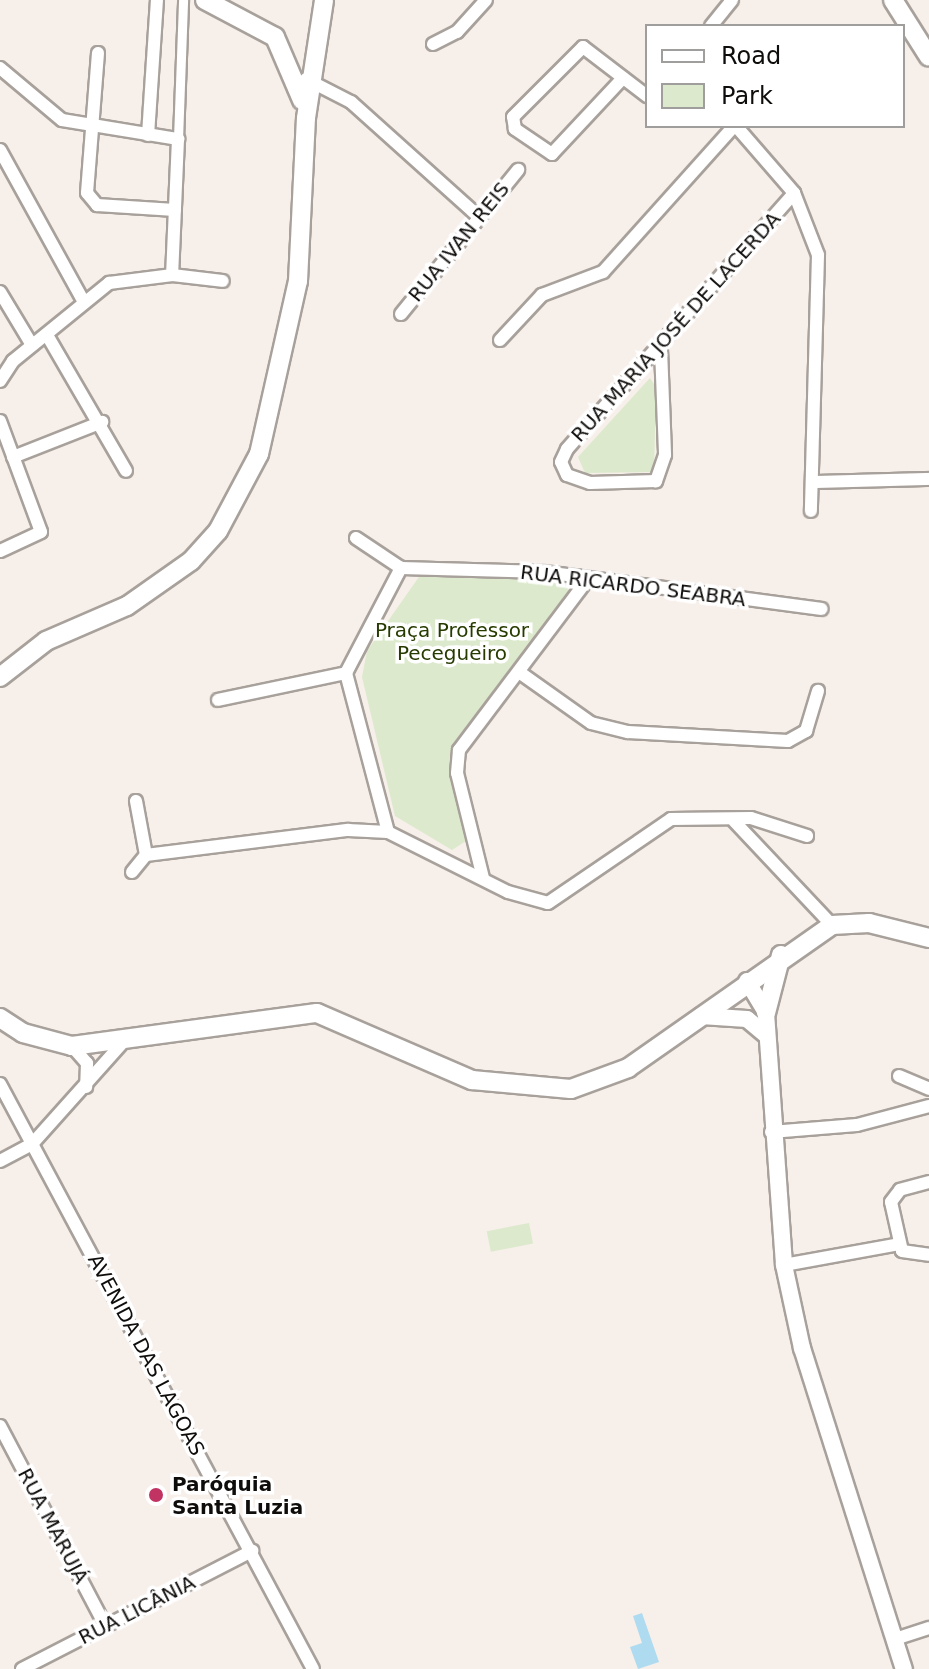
<!DOCTYPE html>
<html>
<head>
<meta charset="utf-8">
<style>
  body { margin:0 }
  #map { position:relative; width:929px; height:1669px; overflow:hidden; background:#f7efea; font-family:"DejaVu Sans",sans-serif }
  div>[style] { position:absolute }
  [style*='--x'] { left:calc(var(--x)*1px); top:calc(var(--y)*1px); width:calc(var(--w)*1px); rotate:calc(var(--a)*1deg) }
  .green>* { inset:0; background:#dce9cc; transform-origin:0 0 }
  .water>* { inset:0; background:#aedbf0 }
  .roads { filter:drop-shadow(2px 0 #a8a19b) drop-shadow(-2px 0 #a8a19b) drop-shadow(0 2px #a8a19b) drop-shadow(0 -2px #a8a19b) }
  .pedestrian>* { height:9px; margin:-4.5px; padding:0 4.5px; transform-origin:4.5px; border-radius:4.5px; background:#fff }
  .minor>* { height:12px; margin:-6px; padding:0 6px; transform-origin:6px; border-radius:6px; background:#fff }
  .tertiary>* { height:16px; margin:-8px; padding:0 8px; transform-origin:8px; border-radius:8px; background:#fff }
  .secondary>* { height:18px; margin:-9px; padding:0 9px; transform-origin:9px; border-radius:9px; background:#fff }
  .dots>* { width:22px; height:22px; translate:-50% -50%; box-sizing:border-box; border:4px solid #fff; border-radius:50% }
  span { translate:-50% -50%; white-space:nowrap; text-align:center; line-height:1.15; -webkit-text-stroke:7px #fff; paint-order:stroke }
  .street-label { font-size:20px; color:#0f0d0b }
  .park-label { font-size:20px; color:#273b00 }
  .poi-label { font-size:20px; color:#0f0d0b; font-weight:700 }
  .left { translate:0 -50%; text-align:left }
  .legend { position:absolute; left:645px; top:24px; width:260px; height:104px; box-sizing:border-box; background:#fff; border:2px solid #9f9e9d; margin:0; padding:10px 14px; list-style:none; font-size:24px; color:#0f0d0b }
  .legend li { display:flex; align-items:center; gap:16px; height:40px }
  .legend b { width:40px; border:2px solid #9f9e9d }
</style>
</head>
<body>
<div id="map">
  <div class="green">
    <i style="clip-path:polygon(650px 378px,656px 387px,654px 472px,585px 473px,578px 457px)"></i>
    <i style="clip-path:polygon(421px 574px,559px 580px,569px 590px,454px 751px,451px 776px,466px 841px,452px 850px,395px 816px,362px 677px,367px 651px)"></i>
    <i style="left:529px;top:1223px;width:21px;height:43px;rotate:79deg"></i>
  </div>
  <div class="water">
    <i style="clip-path:polygon(642px 1613px,659px 1662px,638px 1669px,630px 1647px,642px 1643px,633px 1616px)"></i>
  </div>
  <div class="roads">
    <div class="pedestrian">
      <i style="--x:178;--y:139;--w:139;--a:-87.9"></i>
    </div>
    <div class="minor">
      <i style="--x:711;--y:26;--w:33;--a:-51"></i>
      <i style="--x:433;--y:44;--w:27;--a:-27"></i>
      <i style="--x:457;--y:32;--w:43;--a:-47.8"></i>
      <i style="--x:98;--y:53;--w:140;--a:94.5"></i>
      <i style="--x:87;--y:193;--w:16;--a:50"></i>
      <i style="--x:97;--y:205;--w:78;--a:3.7"></i>
      <i style="--x:0;--y:68;--w:81;--a:40"></i>
      <i style="--x:62;--y:120;--w:118;--a:9.3"></i>
      <i style="--x:178;--y:139;--w:136;--a:92.5"></i>
      <i style="--x:623;--y:78;--w:104;--a:133.1"></i>
      <i style="--x:552;--y:154;--w:45;--a:-146"></i>
      <i style="--x:515;--y:129;--w:12;--a:-99"></i>
      <i style="--x:513;--y:117;--w:99;--a:-45"></i>
      <i style="--x:583;--y:47;--w:81;--a:37.4"></i>
      <i style="--x:306;--y:79;--w:51;--a:27.1"></i>
      <i style="--x:351;--y:102;--w:171;--a:41.9"></i>
      <i style="--x:736;--y:126;--w:89;--a:49.1"></i>
      <i style="--x:794;--y:193;--w:66;--a:68.8"></i>
      <i style="--x:818;--y:255;--w:256;--a:91.6"></i>
      <i style="--x:148;--y:135;--w:135;--a:-86.2"></i>
      <i style="--x:0;--y:150;--w:174;--a:61.1"></i>
      <i style="--x:0;--y:292;--w:62;--a:58.9"></i>
      <i style="--x:401;--y:314;--w:186;--a:-50.9"></i>
      <i style="--x:47;--y:335;--w:157;--a:59.8"></i>
      <i style="--x:500;--y:340;--w:62;--a:-47"></i>
      <i style="--x:542;--y:295;--w:65;--a:-20.7"></i>
      <i style="--x:603;--y:272;--w:196;--a:-48.1"></i>
      <i style="--x:661;--y:349;--w:106;--a:87.8"></i>
      <i style="--x:665;--y:455;--w:28;--a:109"></i>
      <i style="--x:656;--y:481;--w:66;--a:178.3"></i>
      <i style="--x:590;--y:483;--w:24;--a:-161"></i>
      <i style="--x:567;--y:475;--w:14;--a:-115"></i>
      <i style="--x:561;--y:462;--w:14;--a:-65"></i>
      <i style="--x:567;--y:449;--w:342;--a:-48.4"></i>
      <i style="--x:0;--y:381;--w:24;--a:-57"></i>
      <i style="--x:13;--y:361;--w:124;--a:-39.1"></i>
      <i style="--x:109;--y:283;--w:64;--a:-7.2"></i>
      <i style="--x:172;--y:275;--w:51;--a:6.7"></i>
      <i style="--x:0;--y:421;--w:118;--a:69.7"></i>
      <i style="--x:41;--y:532;--w:45;--a:155.1"></i>
      <i style="--x:13;--y:457;--w:96;--a:-21.5"></i>
      <i style="--x:813;--y:482;--w:116;--a:-1.5"></i>
      <i style="--x:356;--y:538;--w:54;--a:33.7"></i>
      <i style="--x:401;--y:568;--w:144;--a:1.6"></i>
      <i style="--x:545;--y:572;--w:279;--a:7.6"></i>
      <i style="--x:519;--y:672;--w:88;--a:35.3"></i>
      <i style="--x:591;--y:723;--w:38;--a:14"></i>
      <i style="--x:628;--y:732;--w:160;--a:3.2"></i>
      <i style="--x:788;--y:741;--w:21;--a:-29"></i>
      <i style="--x:806;--y:731;--w:42;--a:-73.3"></i>
      <i style="--x:218;--y:700;--w:131;--a:-11.9"></i>
      <i style="--x:734;--y:821;--w:143;--a:46.7"></i>
      <i style="--x:388;--y:832;--w:164;--a:-104.8"></i>
      <i style="--x:346;--y:673;--w:119;--a:-62.4"></i>
      <i style="--x:146;--y:855;--w:204;--a:-7.1"></i>
      <i style="--x:348;--y:830;--w:40;--a:2.9"></i>
      <i style="--x:388;--y:832;--w:134;--a:26.6"></i>
      <i style="--x:508;--y:892;--w:41;--a:15.4"></i>
      <i style="--x:548;--y:903;--w:149;--a:-34.3"></i>
      <i style="--x:671;--y:819;--w:80;--a:-0.7"></i>
      <i style="--x:751;--y:818;--w:59;--a:17.8"></i>
      <i style="--x:132;--y:872;--w:22;--a:-51"></i>
      <i style="--x:146;--y:855;--w:55;--a:-100.5"></i>
      <i style="--x:483;--y:878;--w:108;--a:-103.9"></i>
      <i style="--x:457;--y:773;--w:23;--a:-85"></i>
      <i style="--x:459;--y:750;--w:213;--a:-53"></i>
      <i style="--x:72;--y:1046;--w:23;--a:49"></i>
      <i style="--x:87;--y:1063;--w:24;--a:92"></i>
      <i style="--x:899;--y:1076;--w:33;--a:23"></i>
      <i style="--x:0;--y:1084;--w:663;--a:61.85"></i>
      <i style="--x:771;--y:1132;--w:86;--a:-4.7"></i>
      <i style="--x:857;--y:1125;--w:74;--a:-14.8"></i>
      <i style="--x:0;--y:1161;--w:36;--a:-28"></i>
      <i style="--x:32;--y:1144;--w:138;--a:-48.2"></i>
      <i style="--x:929;--y:1182;--w:30;--a:165"></i>
      <i style="--x:900;--y:1190;--w:15;--a:127"></i>
      <i style="--x:891;--y:1202;--w:50;--a:77.3"></i>
      <i style="--x:902;--y:1251;--w:27;--a:8"></i>
      <i style="--x:784;--y:1265;--w:117;--a:-10.3"></i>
      <i style="--x:0;--y:1426;--w:227;--a:62.2"></i>
      <i style="--x:895;--y:1639;--w:36;--a:-18"></i>
      <i style="--x:22;--y:1669;--w:259;--a:-27.2"></i>
    </div>
    <div class="tertiary">
      <i style="--x:747;--y:981;--w:37;--a:59"></i>
      <i style="--x:766;--y:1013;--w:253;--a:85.9"></i>
      <i style="--x:784;--y:1265;--w:85;--a:77.8"></i>
      <i style="--x:802;--y:1348;--w:337;--a:72.4"></i>
      <i style="--x:701;--y:1016;--w:46;--a:3.7"></i>
      <i style="--x:747;--y:1019;--w:25;--a:40"></i>
    </div>
    <div class="secondary">
      <i style="--x:205;--y:0;--w:79;--a:27.9"></i>
      <i style="--x:275;--y:37;--w:69;--a:66.8"></i>
      <i style="--x:893;--y:0;--w:67;--a:57.7"></i>
      <i style="--x:0;--y:677;--w:58;--a:-38"></i>
      <i style="--x:46;--y:641;--w:88;--a:-23.4"></i>
      <i style="--x:127;--y:606;--w:78;--a:-35.1"></i>
      <i style="--x:191;--y:561;--w:40;--a:-48"></i>
      <i style="--x:218;--y:531;--w:87;--a:-62"></i>
      <i style="--x:259;--y:454;--w:177;--a:-77.3"></i>
      <i style="--x:298;--y:281;--w:163;--a:-87.2"></i>
      <i style="--x:306;--y:118;--w:119;--a:-81.3"></i>
      <i style="--x:766;--y:1013;--w:60;--a:-75.5"></i>
      <i style="--x:0;--y:1018;--w:27;--a:33"></i>
      <i style="--x:23;--y:1033;--w:51;--a:14.9"></i>
      <i style="--x:72;--y:1046;--w:247;--a:-7.7"></i>
      <i style="--x:317;--y:1013;--w:169;--a:23.4"></i>
      <i style="--x:472;--y:1080;--w:99;--a:5.2"></i>
      <i style="--x:571;--y:1089;--w:61;--a:-20.2"></i>
      <i style="--x:628;--y:1068;--w:249;--a:-35"></i>
      <i style="--x:832;--y:925;--w:37;--a:-3"></i>
      <i style="--x:869;--y:923;--w:62;--a:14"></i>
    </div>
  </div>
  <div class="dots">
    <i style="left:156px;top:1495px;background:#c03362"></i>
  </div>
  <div class="street-label">
    <span style="left:459px;top:242px;rotate:-51deg">RUA IVAN REIS</span>
    <span style="left:676px;top:327px;rotate:-48deg">RUA MARIA JOSÉ DE LACERDA</span>
    <span style="left:633px;top:586px;rotate:7deg">RUA RICARDO SEABRA</span>
    <span style="left:146px;top:1355px;rotate:62deg">AVENIDA DAS LAGOAS</span>
    <span style="left:53px;top:1526px;rotate:62deg">RUA MARUJÁ</span>
    <span style="left:137px;top:1610px;rotate:-27deg">RUA LICÂNIA</span>
  </div>
  <div class="park-label">
    <span style="left:452px;top:642px">Praça Professor<br>Pecegueiro</span>
  </div>
  <div class="poi-label">
    <span class="left" style="left:172px;top:1496px">Paróquia<br>Santa Luzia</span>
  </div>
  <ul class="legend">
  <li><b style="height:10px;background:#fff"></b>Road</li>
  <li><b style="height:22px;background:#dce9cc"></b>Park</li>
  </ul>
</div>
</body>
</html>
